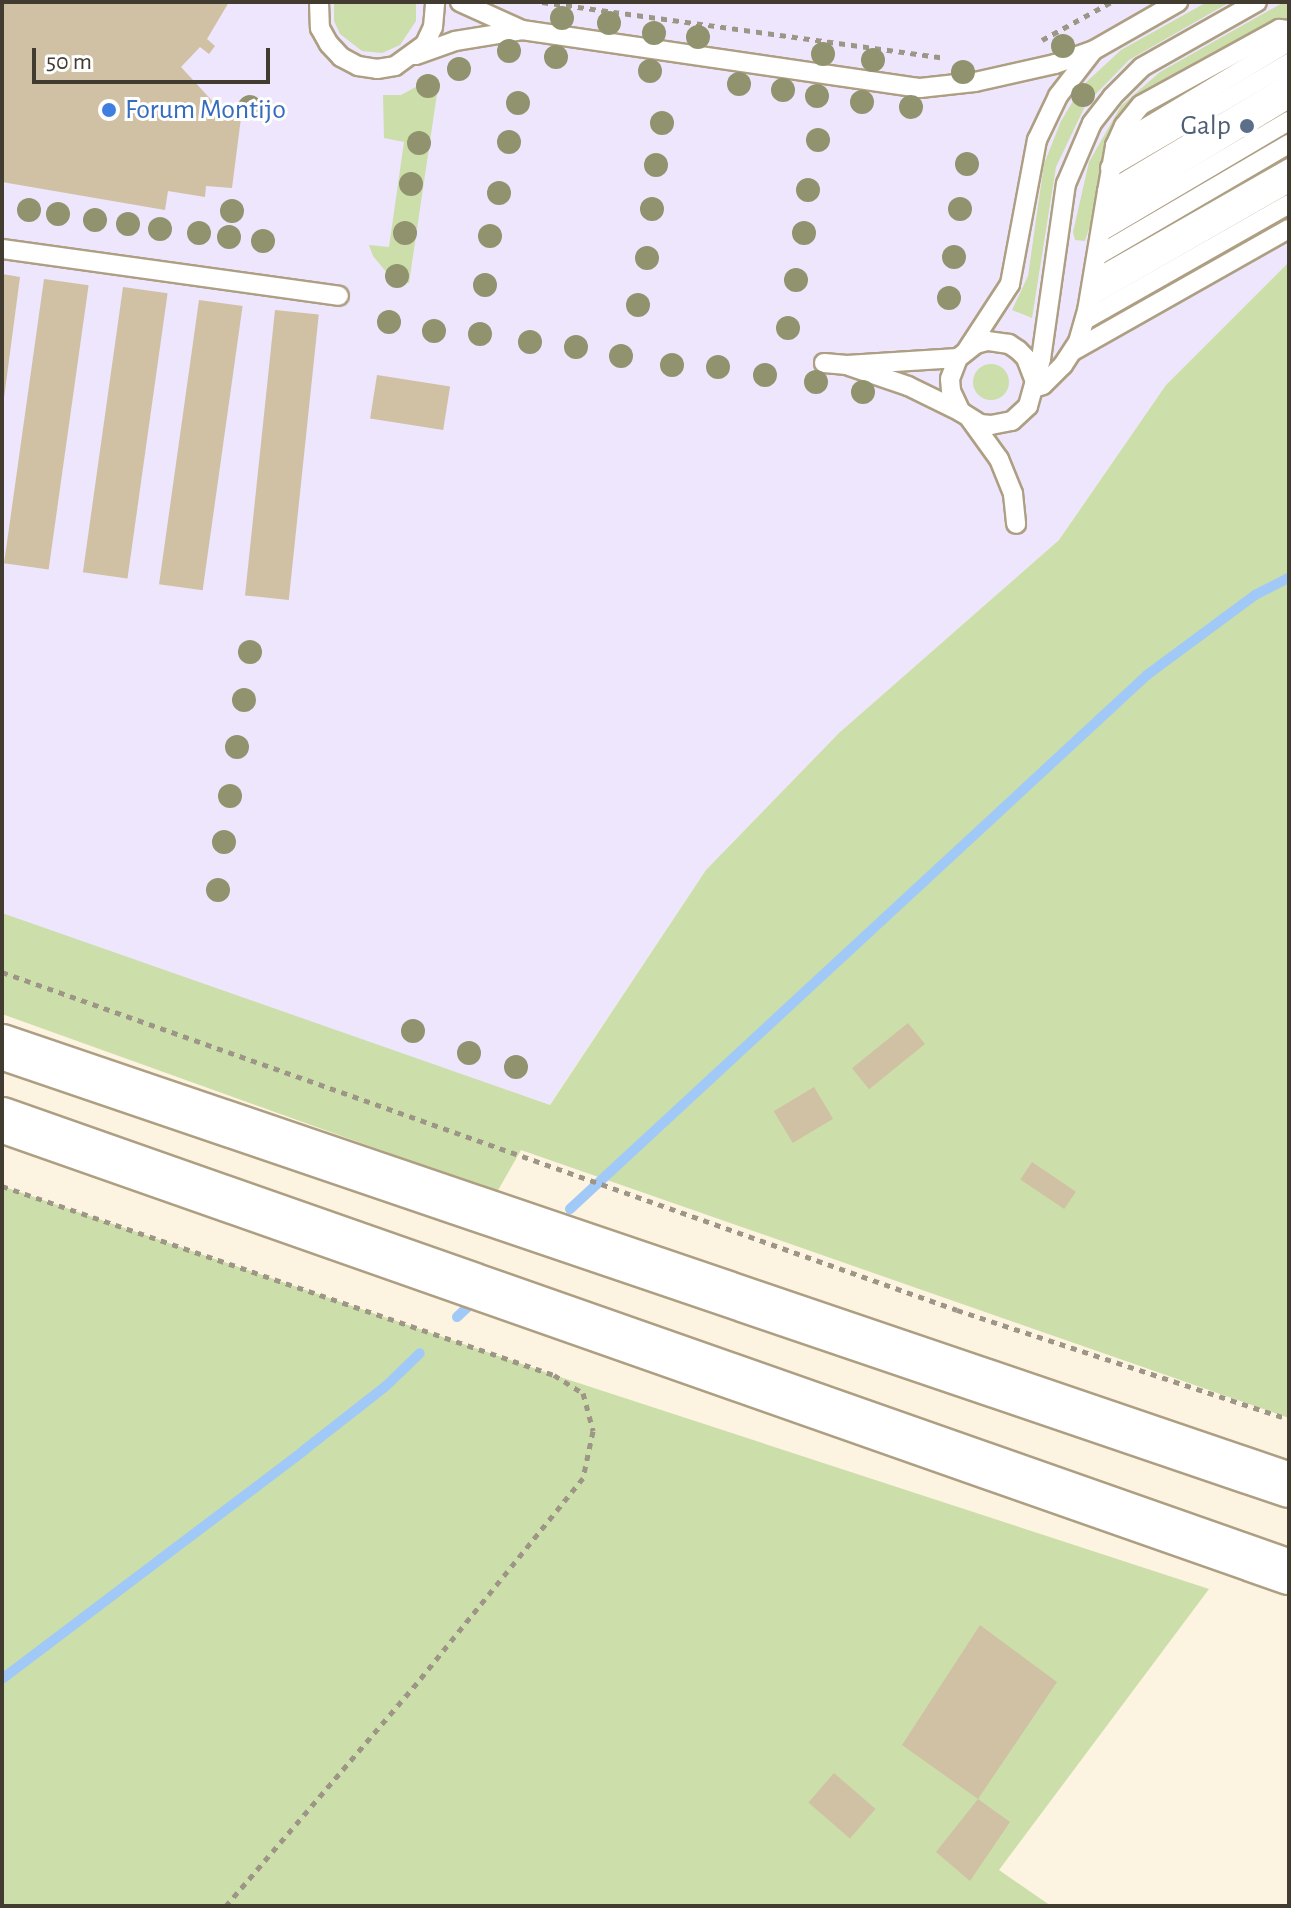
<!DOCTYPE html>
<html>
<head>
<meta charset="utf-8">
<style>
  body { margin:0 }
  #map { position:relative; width:1291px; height:1908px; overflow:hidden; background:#fdf3e1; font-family:"Alegreya Sans",sans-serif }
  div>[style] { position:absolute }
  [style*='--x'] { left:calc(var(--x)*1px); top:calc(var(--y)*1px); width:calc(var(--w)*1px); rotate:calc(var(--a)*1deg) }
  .commercial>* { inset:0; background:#ede6fc }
  .green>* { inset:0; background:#ccdea9 }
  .round { border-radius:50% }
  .stream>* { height:10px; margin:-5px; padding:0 5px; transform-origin:5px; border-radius:5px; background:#a0c9f8 }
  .building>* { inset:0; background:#d0c1a4; transform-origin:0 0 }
  .path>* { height:5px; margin-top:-2.5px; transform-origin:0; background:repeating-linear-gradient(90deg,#9d9586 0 6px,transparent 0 12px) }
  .roads { filter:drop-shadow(2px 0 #ae9f83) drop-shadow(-2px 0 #ae9f83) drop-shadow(0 2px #ae9f83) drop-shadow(0 -2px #ae9f83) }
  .service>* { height:18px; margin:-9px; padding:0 9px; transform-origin:9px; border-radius:9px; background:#fff }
  .motorway>* { height:44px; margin:-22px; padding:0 22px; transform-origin:22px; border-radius:22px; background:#fff }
  .trees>* { width:24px; height:24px; margin:-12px; border-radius:50%; background:#90936d }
  .dots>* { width:22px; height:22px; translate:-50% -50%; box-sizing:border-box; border:4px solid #fff; border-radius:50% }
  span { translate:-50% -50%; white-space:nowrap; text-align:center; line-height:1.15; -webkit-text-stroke:6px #fff; paint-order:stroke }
  .shop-label { font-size:28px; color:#366cbe }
  .left { translate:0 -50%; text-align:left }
  .service-label { font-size:28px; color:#4e5e75 }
  .right { translate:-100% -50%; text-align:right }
  .frame { position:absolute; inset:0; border:4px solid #423c30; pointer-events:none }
  .scale { position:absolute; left:32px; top:48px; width:238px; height:36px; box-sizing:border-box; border:4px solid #423c30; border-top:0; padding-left:10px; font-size:24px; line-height:28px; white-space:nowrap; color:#423c30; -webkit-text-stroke:6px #fff; paint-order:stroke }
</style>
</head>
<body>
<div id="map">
  <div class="commercial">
    <i style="clip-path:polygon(2px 2px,1289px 2px,1289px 262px,1166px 385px,1059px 540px,839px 733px,706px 870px,520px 1149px,2px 965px)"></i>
  </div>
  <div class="green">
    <i style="clip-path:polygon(334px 2px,416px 2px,416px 21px,400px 45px,382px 53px,362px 51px,340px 34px,334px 21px)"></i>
    <i style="clip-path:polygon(1207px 2px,1230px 2px,1129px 60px,1086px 104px,1056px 167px,1032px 318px,1012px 310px,1028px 276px,1044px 164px,1061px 121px,1082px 86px,1121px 50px)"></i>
    <i style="clip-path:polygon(1284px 2px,1289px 2px,1289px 22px,1268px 25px,1215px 51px,1146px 89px,1126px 107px,1108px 135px,1097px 204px,1085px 241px,1075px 240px,1073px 232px,1089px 162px,1121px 106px,1160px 72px)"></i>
    <i style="clip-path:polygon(423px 83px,438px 87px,409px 283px,392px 279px,373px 256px,369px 245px,389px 247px,404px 142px,384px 138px,383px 95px,401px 95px)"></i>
    <i style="clip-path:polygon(1289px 262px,1289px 1418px,521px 1150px,497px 1192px,2px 1014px,2px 913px,550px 1105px,706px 870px,839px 733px,1059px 540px,1166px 385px)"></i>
    <i class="round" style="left:973px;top:364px;width:36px;height:36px"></i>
    <i style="clip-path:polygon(2px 1186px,554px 1375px,1209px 1589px,999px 1870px,1051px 1906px,2px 1906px)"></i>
  </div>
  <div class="stream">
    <i style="--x:570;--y:1209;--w:786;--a:-42.78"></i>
    <i style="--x:1147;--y:675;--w:134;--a:-36.5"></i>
    <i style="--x:1255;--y:595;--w:38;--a:-27"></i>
    <i style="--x:457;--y:1317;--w:26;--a:-43"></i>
    <i style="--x:2;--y:1679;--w:378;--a:-37.1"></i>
    <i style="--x:303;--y:1451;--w:105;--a:-38.1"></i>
    <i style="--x:386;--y:1386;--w:47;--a:-44.1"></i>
  </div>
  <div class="building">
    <i style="clip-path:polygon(2px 2px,229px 2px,207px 39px,215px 46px,209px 54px,200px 47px,181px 67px,216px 105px,217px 115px,241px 118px,232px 188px,206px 186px,205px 197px,168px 191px,165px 210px,2px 182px)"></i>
    <i style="clip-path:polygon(2px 274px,20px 277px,4px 398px,2px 398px)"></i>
    <i style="left:44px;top:279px;width:45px;height:287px;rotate:8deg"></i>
    <i style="left:123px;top:287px;width:45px;height:288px;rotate:8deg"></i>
    <i style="left:199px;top:300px;width:44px;height:287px;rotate:8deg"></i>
    <i style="left:275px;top:310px;width:44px;height:287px;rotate:6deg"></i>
    <i style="left:377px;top:375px;width:74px;height:44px;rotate:9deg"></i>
    <i style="left:908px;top:1023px;width:27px;height:72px;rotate:51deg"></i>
    <i style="left:814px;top:1087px;width:37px;height:47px;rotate:59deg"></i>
    <i style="left:1032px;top:1162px;width:53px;height:21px;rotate:34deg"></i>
    <i style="clip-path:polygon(980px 1625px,1057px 1682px,978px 1799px,1010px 1822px,970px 1881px,936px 1852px,978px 1799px,902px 1745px)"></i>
    <i style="left:834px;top:1773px;width:55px;height:39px;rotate:41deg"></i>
  </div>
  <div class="path">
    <i style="--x:542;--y:2;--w:406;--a:7.9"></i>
    <i style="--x:1042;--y:40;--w:79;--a:-28.8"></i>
    <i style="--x:2;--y:972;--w:1013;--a:19.49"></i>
    <i style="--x:957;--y:1310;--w:349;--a:18.2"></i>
    <i style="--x:2;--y:1186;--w:583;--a:18.9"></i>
    <i style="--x:554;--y:1375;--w:34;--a:32"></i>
    <i style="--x:583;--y:1393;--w:39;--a:75"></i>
    <i style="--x:593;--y:1431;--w:48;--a:102"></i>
    <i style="--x:583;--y:1478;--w:264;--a:129"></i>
    <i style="--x:417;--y:1683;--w:294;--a:130.6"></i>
  </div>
  <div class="roads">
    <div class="service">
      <i style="--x:319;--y:2;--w:26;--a:88"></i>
      <i style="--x:320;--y:28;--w:18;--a:61"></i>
      <i style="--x:329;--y:44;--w:18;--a:47"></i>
      <i style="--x:341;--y:57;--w:19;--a:28"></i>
      <i style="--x:358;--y:66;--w:19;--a:9"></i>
      <i style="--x:377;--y:69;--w:18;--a:-9"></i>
      <i style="--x:395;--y:66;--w:37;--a:-36"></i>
      <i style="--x:425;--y:44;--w:19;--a:-65"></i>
      <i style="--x:433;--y:27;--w:25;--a:-85"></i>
      <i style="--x:460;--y:2;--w:68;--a:24.3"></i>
      <i style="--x:522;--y:30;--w:402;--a:8.3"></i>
      <i style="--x:920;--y:88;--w:55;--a:-6.2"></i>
      <i style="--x:975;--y:82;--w:82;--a:-12.7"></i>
      <i style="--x:1055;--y:64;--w:41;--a:-19.7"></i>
      <i style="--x:1094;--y:50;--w:97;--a:-29.7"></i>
      <i style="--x:416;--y:55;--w:41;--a:-19.7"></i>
      <i style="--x:455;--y:41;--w:68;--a:-9.3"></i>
      <i style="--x:1115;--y:146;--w:203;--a:-30.9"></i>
      <i style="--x:1110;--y:168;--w:208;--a:-30.4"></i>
      <i style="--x:1107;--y:192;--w:47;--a:-80.1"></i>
      <i style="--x:1115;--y:146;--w:22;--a:-66"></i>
      <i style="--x:1124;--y:126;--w:27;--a:-51"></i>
      <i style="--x:1141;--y:105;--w:158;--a:-28.8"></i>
      <i style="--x:1279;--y:29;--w:10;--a:6"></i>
      <i style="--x:1104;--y:211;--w:216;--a:-31.2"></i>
      <i style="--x:1101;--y:232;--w:218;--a:-30.6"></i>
      <i style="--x:2;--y:249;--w:340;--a:7.9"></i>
      <i style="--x:1097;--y:256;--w:222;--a:-30.3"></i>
      <i style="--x:1093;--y:280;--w:226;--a:-29.7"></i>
      <i style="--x:1090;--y:297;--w:229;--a:-29.8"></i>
      <i style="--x:1085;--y:320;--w:235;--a:-29.6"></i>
      <i style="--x:967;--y:350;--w:79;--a:-56.9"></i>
      <i style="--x:1010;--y:284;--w:147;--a:-79.4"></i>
      <i style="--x:1037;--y:140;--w:49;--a:-64.5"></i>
      <i style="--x:1058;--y:96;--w:56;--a:-52.3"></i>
      <i style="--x:1073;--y:351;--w:248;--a:-29.5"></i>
      <i style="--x:824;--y:363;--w:23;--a:5"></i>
      <i style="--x:847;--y:365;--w:111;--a:-3.6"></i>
      <i style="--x:849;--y:366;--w:62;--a:18.7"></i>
      <i style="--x:908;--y:386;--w:59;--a:26.1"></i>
      <i style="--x:1034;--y:379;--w:22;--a:-111"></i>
      <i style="--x:1026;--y:358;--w:11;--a:-135"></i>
      <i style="--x:1018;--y:350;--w:11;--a:-146"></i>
      <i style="--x:1009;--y:344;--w:22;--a:-172"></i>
      <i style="--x:987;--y:341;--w:11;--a:165"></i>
      <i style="--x:976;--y:344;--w:23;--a:142"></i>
      <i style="--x:958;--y:358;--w:22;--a:111"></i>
      <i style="--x:950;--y:379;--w:12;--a:85"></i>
      <i style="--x:951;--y:391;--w:23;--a:65"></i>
      <i style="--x:961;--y:412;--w:22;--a:32"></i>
      <i style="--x:980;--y:424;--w:11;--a:5"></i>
      <i style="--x:991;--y:425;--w:21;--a:-11"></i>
      <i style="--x:1012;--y:421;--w:22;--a:-43"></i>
      <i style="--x:1028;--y:406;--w:49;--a:-74.5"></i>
      <i style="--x:1041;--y:359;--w:177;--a:-81.9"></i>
      <i style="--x:1066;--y:184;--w:66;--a:-66.9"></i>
      <i style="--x:1092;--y:123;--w:33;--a:-52"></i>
      <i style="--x:1112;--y:97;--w:42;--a:-45"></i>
      <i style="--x:1142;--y:67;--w:132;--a:-29.5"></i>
      <i style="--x:1034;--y:388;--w:9;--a:-18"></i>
      <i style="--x:1043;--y:385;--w:28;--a:-45"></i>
      <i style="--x:1063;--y:365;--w:27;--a:-57"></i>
      <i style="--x:1078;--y:342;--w:32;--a:-74"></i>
      <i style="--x:1087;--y:311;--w:121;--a:-80.5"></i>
      <i style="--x:1107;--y:192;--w:212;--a:-30.9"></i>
      <i style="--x:970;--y:419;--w:49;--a:54.1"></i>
      <i style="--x:999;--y:459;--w:38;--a:68"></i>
      <i style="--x:1013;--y:494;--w:30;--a:84"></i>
    </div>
    <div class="motorway">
      <i style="--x:2;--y:1047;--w:1359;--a:18.79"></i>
      <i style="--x:2;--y:1120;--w:1364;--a:19.35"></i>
    </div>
  </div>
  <div class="trees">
    <i style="left:562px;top:18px"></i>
    <i style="left:609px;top:23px"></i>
    <i style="left:654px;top:33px"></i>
    <i style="left:698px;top:37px"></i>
    <i style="left:1063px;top:46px"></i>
    <i style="left:509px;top:51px"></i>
    <i style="left:823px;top:54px"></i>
    <i style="left:556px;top:57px"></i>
    <i style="left:873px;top:60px"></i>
    <i style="left:459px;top:69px"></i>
    <i style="left:650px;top:71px"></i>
    <i style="left:963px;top:72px"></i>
    <i style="left:739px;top:84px"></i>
    <i style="left:428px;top:86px"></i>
    <i style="left:783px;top:90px"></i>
    <i style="left:1083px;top:95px"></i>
    <i style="left:817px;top:96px"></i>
    <i style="left:862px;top:102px"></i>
    <i style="left:518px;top:103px"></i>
    <i style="left:250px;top:107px"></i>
    <i style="left:911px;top:107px"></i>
    <i style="left:662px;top:123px"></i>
    <i style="left:818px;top:140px"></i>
    <i style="left:509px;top:142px"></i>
    <i style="left:419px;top:143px"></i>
    <i style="left:967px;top:164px"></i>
    <i style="left:656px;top:165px"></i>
    <i style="left:411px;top:184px"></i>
    <i style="left:808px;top:190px"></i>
    <i style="left:499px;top:193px"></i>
    <i style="left:652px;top:209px"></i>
    <i style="left:960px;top:209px"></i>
    <i style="left:29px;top:210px"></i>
    <i style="left:232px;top:211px"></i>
    <i style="left:58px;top:214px"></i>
    <i style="left:95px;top:220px"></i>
    <i style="left:128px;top:224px"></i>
    <i style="left:160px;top:229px"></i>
    <i style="left:199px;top:233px"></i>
    <i style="left:405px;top:233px"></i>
    <i style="left:804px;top:233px"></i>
    <i style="left:490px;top:236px"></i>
    <i style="left:229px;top:237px"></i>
    <i style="left:263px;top:241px"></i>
    <i style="left:954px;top:257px"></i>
    <i style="left:647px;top:258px"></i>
    <i style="left:397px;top:276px"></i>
    <i style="left:796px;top:280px"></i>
    <i style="left:485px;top:285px"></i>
    <i style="left:949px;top:298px"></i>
    <i style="left:638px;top:305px"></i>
    <i style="left:389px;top:322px"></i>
    <i style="left:788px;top:328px"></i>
    <i style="left:434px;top:331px"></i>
    <i style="left:480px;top:334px"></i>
    <i style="left:530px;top:342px"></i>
    <i style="left:576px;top:347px"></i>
    <i style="left:621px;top:356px"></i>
    <i style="left:672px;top:365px"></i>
    <i style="left:718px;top:367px"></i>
    <i style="left:765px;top:375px"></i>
    <i style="left:816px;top:382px"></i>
    <i style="left:863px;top:392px"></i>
    <i style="left:250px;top:652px"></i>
    <i style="left:244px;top:700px"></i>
    <i style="left:237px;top:747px"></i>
    <i style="left:230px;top:796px"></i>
    <i style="left:224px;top:842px"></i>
    <i style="left:218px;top:890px"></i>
    <i style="left:413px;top:1031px"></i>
    <i style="left:469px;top:1053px"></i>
    <i style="left:516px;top:1067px"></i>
  </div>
  <div class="dots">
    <i style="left:109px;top:110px;background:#3f7fe0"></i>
    <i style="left:1247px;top:126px;background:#5c6f8a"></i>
  </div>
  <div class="shop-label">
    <span class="left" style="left:125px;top:110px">Forum Montijo</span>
  </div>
  <div class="service-label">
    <span class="right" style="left:1231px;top:126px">Galp</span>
  </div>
  <div class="frame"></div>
  <div class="scale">50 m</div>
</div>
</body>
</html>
